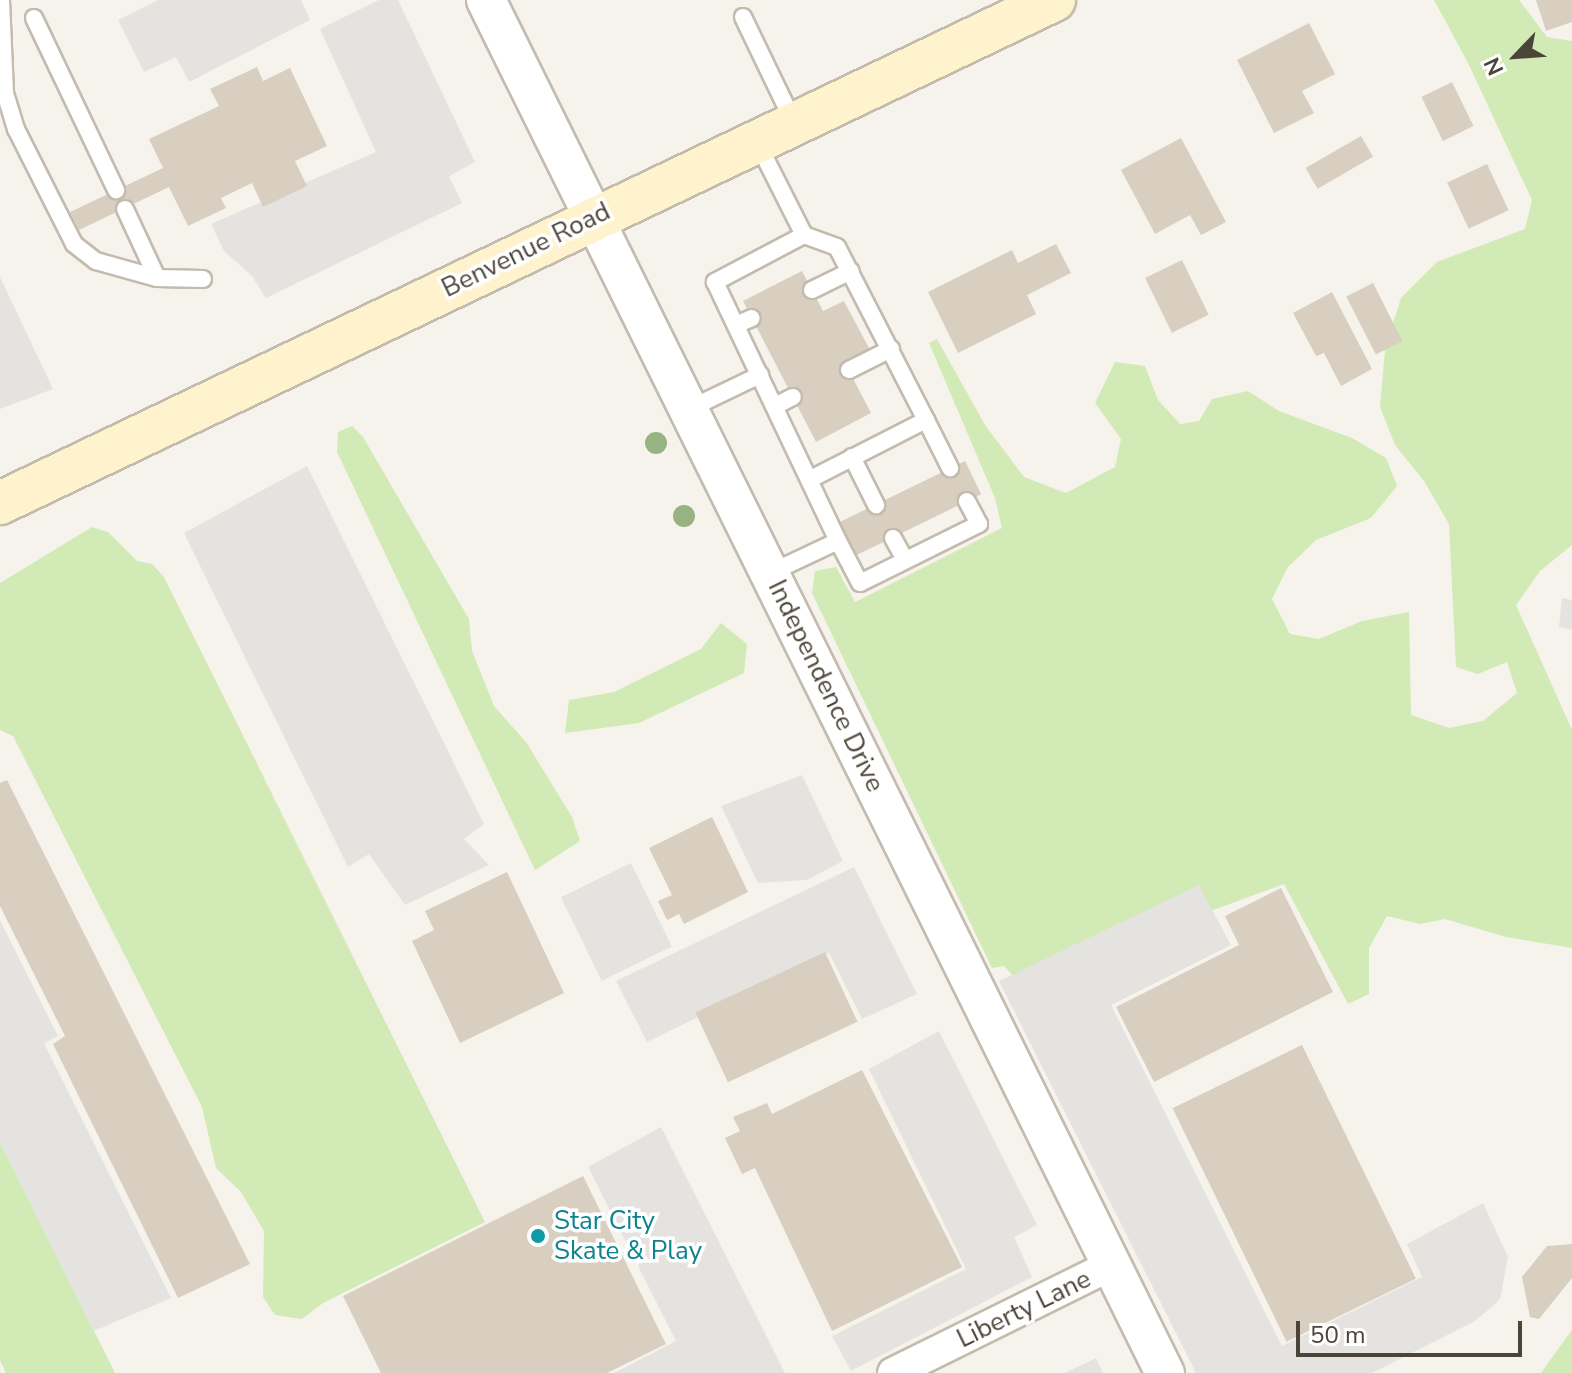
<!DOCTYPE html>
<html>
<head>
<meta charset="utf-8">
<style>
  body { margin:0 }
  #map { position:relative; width:1572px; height:1373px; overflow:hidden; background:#f6f3ec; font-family:"Nunito Sans",sans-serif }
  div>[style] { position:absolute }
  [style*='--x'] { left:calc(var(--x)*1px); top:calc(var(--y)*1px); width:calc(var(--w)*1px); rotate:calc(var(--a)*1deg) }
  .green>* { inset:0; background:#d2eab5 }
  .parking>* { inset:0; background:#e5e3e0; transform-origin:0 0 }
  .building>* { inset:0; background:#d8cfc1; transform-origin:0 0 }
  .roads { filter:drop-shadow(2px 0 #c2bbae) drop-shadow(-2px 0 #c2bbae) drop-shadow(0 2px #c2bbae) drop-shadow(0 -2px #c2bbae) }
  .service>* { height:16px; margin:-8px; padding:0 8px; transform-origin:8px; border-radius:8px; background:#fff }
  .minor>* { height:30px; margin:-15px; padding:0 15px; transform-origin:15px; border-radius:15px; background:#fff }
  .tertiary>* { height:38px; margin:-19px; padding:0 19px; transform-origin:19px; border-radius:19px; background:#fff }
  .secondary>* { height:42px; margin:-21px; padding:0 21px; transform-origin:21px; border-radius:21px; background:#fff3cd }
  .trees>* { width:22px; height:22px; margin:-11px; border-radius:50%; background:#97b381 }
  .dots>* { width:22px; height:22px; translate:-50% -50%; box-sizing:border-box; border:4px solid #fff; border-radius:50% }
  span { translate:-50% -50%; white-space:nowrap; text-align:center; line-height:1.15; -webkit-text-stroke:7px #fff; paint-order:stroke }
  .street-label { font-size:26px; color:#4b4439 }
  .culture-label { font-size:26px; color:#0d838f }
  .left { translate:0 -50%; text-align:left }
  .north { position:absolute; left:1476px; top:16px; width:80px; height:80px; -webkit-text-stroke:6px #fff; paint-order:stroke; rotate:245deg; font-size:22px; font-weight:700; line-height:32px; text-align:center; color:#4b4439 }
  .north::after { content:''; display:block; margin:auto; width:28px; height:36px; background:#4b4439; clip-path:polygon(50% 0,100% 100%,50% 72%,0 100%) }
  .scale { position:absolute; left:1296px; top:1321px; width:226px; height:36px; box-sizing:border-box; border:4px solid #4b4439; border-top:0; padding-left:10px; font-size:24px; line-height:28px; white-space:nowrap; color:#4b4439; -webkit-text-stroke:6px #fff; paint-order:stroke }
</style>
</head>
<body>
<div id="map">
  <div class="green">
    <i style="clip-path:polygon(1434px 0,1519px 0,1547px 37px,1572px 41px,1572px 545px,1540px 571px,1516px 605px,1572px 730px,1572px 948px,1506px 937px,1445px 919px,1420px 924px,1387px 916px,1369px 948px,1369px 994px,1348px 1004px,1284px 884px,1175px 924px,1024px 988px,1004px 966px,992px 968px,812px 593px,815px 571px,836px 567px,855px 602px,1002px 528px,995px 498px,929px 343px,937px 339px,985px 425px,1024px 477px,1066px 493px,1115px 467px,1121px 439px,1095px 403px,1115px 362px,1145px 366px,1158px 400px,1180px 424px,1199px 421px,1212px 399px,1248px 391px,1279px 411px,1352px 438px,1386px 458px,1397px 486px,1371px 518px,1316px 540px,1288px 567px,1272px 599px,1290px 634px,1319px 639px,1362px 621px,1409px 612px,1411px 715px,1449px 728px,1483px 721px,1517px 693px,1507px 662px,1478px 674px,1456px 667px,1449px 524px,1424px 481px,1395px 445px,1380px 407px,1385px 350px,1401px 298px,1437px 262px,1525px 229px,1532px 200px,1468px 63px)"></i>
    <i style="clip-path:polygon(352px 426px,363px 437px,469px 619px,472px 651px,494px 706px,526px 742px,572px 817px,580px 841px,535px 870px,337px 452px,338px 432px)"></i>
    <i style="clip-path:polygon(92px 527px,108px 532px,137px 561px,152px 564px,164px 577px,485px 1222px,323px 1303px,302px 1319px,275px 1315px,263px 1297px,264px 1231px,241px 1192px,216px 1168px,202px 1107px,13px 736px,0 730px,0 583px)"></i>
    <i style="clip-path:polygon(721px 623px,747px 644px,744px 673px,639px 723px,565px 733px,569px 700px,614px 692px,701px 649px)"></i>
    <i style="clip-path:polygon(0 1142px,94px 1331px,115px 1373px,6px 1373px,0 1360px)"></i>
    <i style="clip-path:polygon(1572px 1330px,1572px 1373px,1541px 1373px,1561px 1345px)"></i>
  </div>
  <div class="parking">
    <i style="clip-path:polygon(158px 0,301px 0,310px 20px,189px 82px,176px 57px,144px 72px,118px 20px)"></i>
    <i style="clip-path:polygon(379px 0,398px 0,475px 162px,449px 176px,462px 203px,266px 298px,252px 276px,224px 251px,211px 224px,376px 152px,320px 29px)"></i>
    <i style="clip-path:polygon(0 277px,53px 389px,0 409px)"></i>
    <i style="clip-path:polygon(307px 466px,484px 824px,464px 839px,489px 865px,405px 905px,369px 854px,348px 867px,184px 533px)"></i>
    <i style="clip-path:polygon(1562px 598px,1572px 600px,1572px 630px,1559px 627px)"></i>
    <i style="clip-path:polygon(802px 775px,843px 861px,807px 880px,758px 883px,721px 806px)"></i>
    <i style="left:631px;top:863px;width:93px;height:78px;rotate:64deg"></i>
    <i style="clip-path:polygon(854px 867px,917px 994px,862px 1019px,829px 953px,647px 1042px,616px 981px)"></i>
    <i style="clip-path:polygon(1199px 885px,1231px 945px,1111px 1005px,1282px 1346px,1422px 1277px,1407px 1244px,1483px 1203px,1508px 1257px,1500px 1299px,1488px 1310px,1475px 1321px,1372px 1373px,1196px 1373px,999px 981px)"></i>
    <i style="clip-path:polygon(0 920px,58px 1036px,44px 1043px,171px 1298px,94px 1331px,0 1142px)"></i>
    <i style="clip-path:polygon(939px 1031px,1037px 1225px,1014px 1237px,1032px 1277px,851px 1371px,832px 1336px,966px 1269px,869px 1069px)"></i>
    <i style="clip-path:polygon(661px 1127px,785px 1373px,614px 1373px,676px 1341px,588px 1167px)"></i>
    <i style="clip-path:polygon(1096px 1358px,1103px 1373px,1065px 1373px)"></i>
  </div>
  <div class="building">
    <i style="clip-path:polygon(1536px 0,1572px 0,1572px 22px,1546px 31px)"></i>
    <i style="clip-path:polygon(1309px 23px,1335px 74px,1302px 91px,1314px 113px,1274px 133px,1237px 60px)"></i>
    <i style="clip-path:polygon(257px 67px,263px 81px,290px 68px,327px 146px,295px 161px,307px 186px,263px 207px,252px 183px,221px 198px,226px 208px,188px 226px,169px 187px,79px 230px,70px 212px,163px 168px,149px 139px,219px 106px,210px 89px)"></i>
    <i style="left:1452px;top:82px;width:49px;height:34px;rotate:64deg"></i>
    <i style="left:1361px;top:136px;width:24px;height:64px;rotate:60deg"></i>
    <i style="clip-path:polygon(1181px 138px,1226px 222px,1201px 235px,1190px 215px,1155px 234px,1121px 170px)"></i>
    <i style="left:1487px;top:164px;width:51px;height:44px;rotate:65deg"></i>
    <i style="clip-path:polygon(1056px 244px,1071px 273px,1027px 295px,1036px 314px,958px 353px,928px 292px,1012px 250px,1018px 263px)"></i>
    <i style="left:1182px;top:260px;width:61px;height:41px;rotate:64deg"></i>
    <i style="clip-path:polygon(802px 271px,823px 311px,844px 301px,870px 350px,845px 363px,871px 413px,816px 442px,743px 301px)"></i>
    <i style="left:1373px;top:283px;width:65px;height:30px;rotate:63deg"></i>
    <i style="clip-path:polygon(1332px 292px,1372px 369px,1341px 386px,1324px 353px,1316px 356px,1293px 313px)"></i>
    <i style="left:965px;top:461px;width:37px;height:143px;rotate:64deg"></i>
    <i style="clip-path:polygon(7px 780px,250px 1264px,178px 1298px,53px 1044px,65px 1036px,0 906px,0 783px)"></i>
    <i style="clip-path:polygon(712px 817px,748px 892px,684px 924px,679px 914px,667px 920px,658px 901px,672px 895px,649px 848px)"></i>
    <i style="clip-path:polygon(507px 872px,564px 993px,460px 1043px,412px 941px,434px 930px,425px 911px)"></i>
    <i style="clip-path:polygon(1281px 888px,1333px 992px,1154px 1082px,1116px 1007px,1239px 945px,1225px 916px)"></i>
    <i style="left:825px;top:952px;width:77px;height:143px;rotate:65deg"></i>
    <i style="left:1302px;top:1045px;width:260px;height:144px;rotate:64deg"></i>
    <i style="clip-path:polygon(862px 1070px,962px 1267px,832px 1331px,755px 1168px,742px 1174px,725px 1138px,740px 1131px,733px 1117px,767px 1103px,772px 1114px)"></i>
    <i style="clip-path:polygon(583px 1176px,666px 1344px,607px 1373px,381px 1373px,343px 1296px)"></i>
    <i style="clip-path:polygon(1572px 1244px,1572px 1278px,1539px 1319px,1530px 1317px,1522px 1277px,1547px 1246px)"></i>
  </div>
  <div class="roads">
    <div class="service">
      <i style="--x:1;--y:0;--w:93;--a:87.5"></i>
      <i style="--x:5;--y:93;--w:38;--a:73"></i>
      <i style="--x:16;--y:129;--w:129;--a:63.2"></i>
      <i style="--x:74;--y:244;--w:28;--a:38"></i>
      <i style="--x:96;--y:261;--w:63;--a:15.6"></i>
      <i style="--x:157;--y:278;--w:46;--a:1.2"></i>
      <i style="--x:743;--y:17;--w:118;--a:64.3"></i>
      <i style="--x:34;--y:18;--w:191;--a:64.5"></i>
      <i style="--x:757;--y:142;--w:104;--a:63.2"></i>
      <i style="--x:804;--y:235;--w:101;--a:152.2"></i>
      <i style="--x:715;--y:282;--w:287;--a:64.6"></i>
      <i style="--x:838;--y:541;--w:75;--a:154.8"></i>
      <i style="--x:125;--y:209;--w:76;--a:65.1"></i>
      <i style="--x:804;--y:235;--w:35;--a:20"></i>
      <i style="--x:837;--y:247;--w:195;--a:62.8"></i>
      <i style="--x:926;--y:420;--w:131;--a:152.9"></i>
      <i style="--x:812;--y:290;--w:43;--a:-26"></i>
      <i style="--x:736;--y:325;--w:17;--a:-24"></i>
      <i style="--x:849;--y:370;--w:47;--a:-26.6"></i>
      <i style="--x:775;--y:406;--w:20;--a:-27"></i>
      <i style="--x:689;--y:409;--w:79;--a:-25.6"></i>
      <i style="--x:926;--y:420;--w:54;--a:63.4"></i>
      <i style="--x:852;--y:457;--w:54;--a:63.4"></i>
      <i style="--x:893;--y:538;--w:25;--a:61"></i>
      <i style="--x:838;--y:541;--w:47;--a:62.4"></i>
      <i style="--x:860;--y:583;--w:133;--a:-26.4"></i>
      <i style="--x:979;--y:524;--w:26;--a:-118"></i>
    </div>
    <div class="minor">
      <i style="--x:893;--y:1373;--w:244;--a:-26.3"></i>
    </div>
    <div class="tertiary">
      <i style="--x:486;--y:0;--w:1532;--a:63.69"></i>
    </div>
    <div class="secondary">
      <i style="--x:0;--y:503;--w:1168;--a:-25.51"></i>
    </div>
  </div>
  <div class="trees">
    <i style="left:656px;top:443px"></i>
    <i style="left:684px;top:516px"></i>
  </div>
  <div class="dots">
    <i style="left:538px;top:1236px;background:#0f9aa8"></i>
  </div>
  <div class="street-label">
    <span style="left:526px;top:250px;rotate:-26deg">Benvenue Road</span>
    <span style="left:826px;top:686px;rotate:64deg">Independence Drive</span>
    <span style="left:1024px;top:1309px;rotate:-26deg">Liberty Lane</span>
  </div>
  <div class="culture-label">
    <span class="left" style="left:554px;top:1236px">Star City<br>Skate &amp; Play</span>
  </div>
  <div class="north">N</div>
  <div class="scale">50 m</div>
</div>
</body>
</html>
